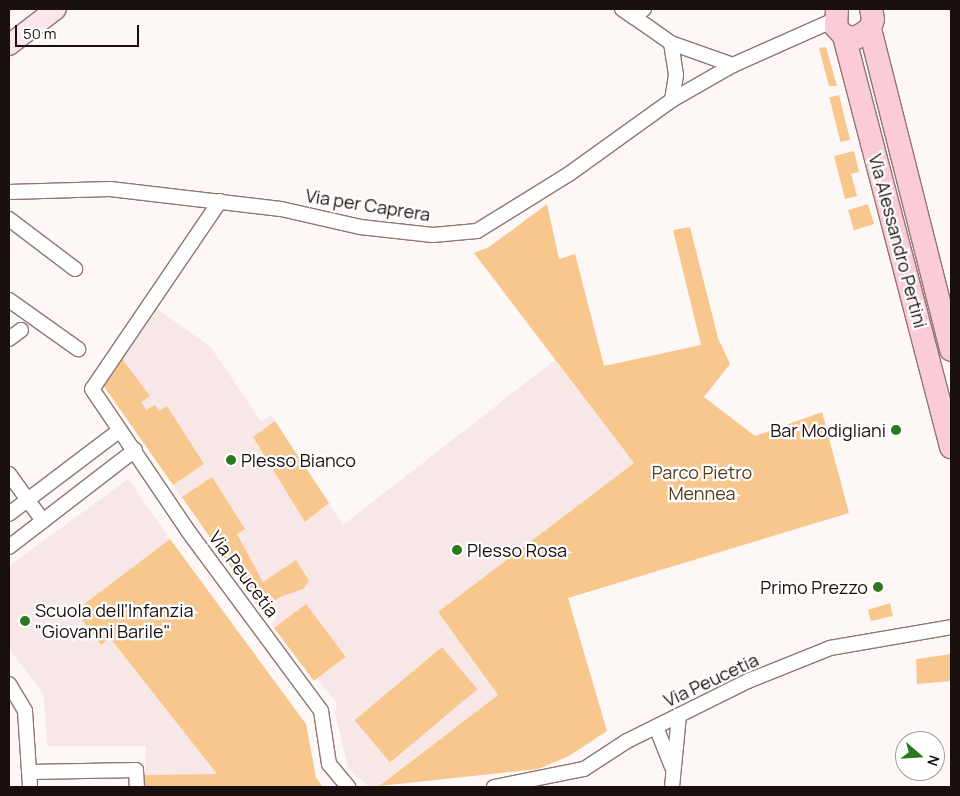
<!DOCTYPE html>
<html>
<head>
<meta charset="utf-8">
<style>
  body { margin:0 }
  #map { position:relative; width:960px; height:796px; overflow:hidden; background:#fdf7f6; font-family:Manrope,sans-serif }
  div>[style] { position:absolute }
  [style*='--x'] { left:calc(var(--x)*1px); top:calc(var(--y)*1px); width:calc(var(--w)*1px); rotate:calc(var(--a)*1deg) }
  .built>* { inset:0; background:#f7e8e7 }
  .green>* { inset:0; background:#f7c78d; transform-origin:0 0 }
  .roads { filter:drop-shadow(1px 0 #907673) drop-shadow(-1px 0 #907673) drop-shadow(0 1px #907673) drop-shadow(0 -1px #907673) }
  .street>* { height:14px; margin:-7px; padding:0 7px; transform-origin:7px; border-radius:7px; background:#fff }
  .secondary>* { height:20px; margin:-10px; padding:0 10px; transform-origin:10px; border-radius:10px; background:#fde5ec }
  .primary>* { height:22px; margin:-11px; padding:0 11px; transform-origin:11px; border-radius:11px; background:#fbcbd8 }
  .dots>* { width:14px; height:14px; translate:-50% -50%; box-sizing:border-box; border:2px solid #fff; border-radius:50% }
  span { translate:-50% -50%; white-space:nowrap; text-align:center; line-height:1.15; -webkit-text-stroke:4.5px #fff; paint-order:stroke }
  .street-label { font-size:18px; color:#190f0f }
  .poi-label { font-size:18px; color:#190f0f }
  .right { translate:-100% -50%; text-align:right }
  .left { translate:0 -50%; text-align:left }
  .park-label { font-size:18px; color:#553c1a }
  .frame { position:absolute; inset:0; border:10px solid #190f0f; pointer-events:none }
  .north { position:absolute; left:895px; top:731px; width:50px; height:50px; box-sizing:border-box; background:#fff; border:1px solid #a39f9f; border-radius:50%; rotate:109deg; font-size:14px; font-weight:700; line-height:20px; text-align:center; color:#190f0f }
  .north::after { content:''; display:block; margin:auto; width:18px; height:22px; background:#2c7921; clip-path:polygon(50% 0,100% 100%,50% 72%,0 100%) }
  .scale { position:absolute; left:15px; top:25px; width:124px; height:22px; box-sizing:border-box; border:2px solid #190f0f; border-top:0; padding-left:6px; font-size:15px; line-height:18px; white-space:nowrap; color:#190f0f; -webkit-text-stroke:4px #fff; paint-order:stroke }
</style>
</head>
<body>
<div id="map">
  <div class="built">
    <i style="clip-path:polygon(157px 309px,210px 346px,261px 422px,271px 415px,343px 525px,555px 360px,634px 463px,438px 612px,498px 695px,377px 787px,369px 787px,348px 768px,335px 712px,337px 703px,276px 630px,272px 624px,274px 618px,266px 608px,257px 605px,103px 385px)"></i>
    <i style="clip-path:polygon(128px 479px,170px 539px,75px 611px,101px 645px,110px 638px,217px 774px,145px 775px,146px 746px,47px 746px,44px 695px,9px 649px,9px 566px)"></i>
  </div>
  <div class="green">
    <i style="clip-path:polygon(826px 47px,837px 86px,829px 86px,819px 48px)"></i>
    <i style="left:839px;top:95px;width:46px;height:10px;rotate:76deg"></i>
    <i style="clip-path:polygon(854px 151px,859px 172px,851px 174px,857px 196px,845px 199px,834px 156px)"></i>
    <i style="clip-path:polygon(547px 204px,559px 259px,575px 254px,604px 366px,701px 345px,673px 230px,690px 227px,718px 338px,730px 364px,704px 397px,755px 436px,822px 412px,849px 513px,568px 598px,607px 731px,569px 756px,538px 769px,379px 786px,498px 695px,438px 612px,634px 463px,474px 253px,489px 247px)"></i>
    <i style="left:868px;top:204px;width:21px;height:21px;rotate:73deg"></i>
    <i style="clip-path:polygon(122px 359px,150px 396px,141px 402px,146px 410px,155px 405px,159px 411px,167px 406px,204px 464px,173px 485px,103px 385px)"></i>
    <i style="clip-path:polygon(275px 421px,329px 503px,305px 522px,253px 437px)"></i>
    <i style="clip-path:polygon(212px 477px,245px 529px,237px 534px,263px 582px,296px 560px,309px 581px,303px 589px,280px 597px,266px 607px,257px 605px,182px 497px)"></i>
    <i style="clip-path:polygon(170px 539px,306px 724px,316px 778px,323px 787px,145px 787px,145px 775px,217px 774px,110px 638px,101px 645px,75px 611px)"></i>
    <i style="clip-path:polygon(890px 603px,893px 616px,871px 621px,868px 610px)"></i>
    <i style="left:306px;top:604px;width:66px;height:40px;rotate:53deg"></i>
    <i style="left:442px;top:647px;width:55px;height:114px;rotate:50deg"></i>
    <i style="clip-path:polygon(951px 654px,951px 681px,917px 684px,916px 659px)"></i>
  </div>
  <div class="roads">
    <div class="street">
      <i style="--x:622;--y:9;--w:14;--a:34"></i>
      <i style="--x:634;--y:17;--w:13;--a:-39"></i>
      <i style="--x:634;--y:17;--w:45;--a:35.1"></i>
      <i style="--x:671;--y:43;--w:66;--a:19.5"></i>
      <i style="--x:671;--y:43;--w:32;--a:81"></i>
      <i style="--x:676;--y:75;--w:25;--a:99"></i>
      <i style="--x:9;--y:192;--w:101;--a:-1.7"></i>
      <i style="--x:110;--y:189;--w:172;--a:6.7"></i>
      <i style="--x:281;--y:209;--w:81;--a:12.8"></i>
      <i style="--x:360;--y:227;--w:73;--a:6.3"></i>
      <i style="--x:433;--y:235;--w:44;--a:-5.2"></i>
      <i style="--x:477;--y:231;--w:108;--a:-31.8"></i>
      <i style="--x:569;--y:174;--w:127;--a:-35.7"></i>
      <i style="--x:672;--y:100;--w:70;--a:-29.8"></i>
      <i style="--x:733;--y:65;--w:111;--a:-24"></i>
      <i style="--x:220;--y:201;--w:227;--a:124.2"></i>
      <i style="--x:92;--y:389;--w:171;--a:55.9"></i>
      <i style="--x:188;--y:531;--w:224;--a:53.5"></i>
      <i style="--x:321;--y:711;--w:54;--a:81.4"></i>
      <i style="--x:329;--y:764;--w:30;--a:50"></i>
      <i style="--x:9;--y:219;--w:83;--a:37.1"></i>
      <i style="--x:9;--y:300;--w:85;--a:35.4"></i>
      <i style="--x:9;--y:339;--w:15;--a:-37"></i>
      <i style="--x:9;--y:474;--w:58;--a:54.1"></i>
      <i style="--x:9;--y:514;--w:139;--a:-37.1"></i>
      <i style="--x:9;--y:547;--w:159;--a:-37.6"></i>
      <i style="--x:9;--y:684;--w:31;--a:59"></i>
      <i style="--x:25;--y:711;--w:76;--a:86.2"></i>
      <i style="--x:656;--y:727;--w:43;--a:68.2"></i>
      <i style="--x:31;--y:772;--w:105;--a:-1.1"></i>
      <i style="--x:136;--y:770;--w:17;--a:87"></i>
      <i style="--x:494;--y:787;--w:92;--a:-11.3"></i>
      <i style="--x:584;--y:769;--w:51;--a:-33.1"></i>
      <i style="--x:627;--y:741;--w:135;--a:-26.4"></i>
      <i style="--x:748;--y:681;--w:88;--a:-21.9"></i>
      <i style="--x:830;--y:648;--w:123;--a:-9.8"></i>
      <i style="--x:672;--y:787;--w:72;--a:-84.4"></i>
    </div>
    <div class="secondary">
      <i style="--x:9;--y:45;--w:59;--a:-37.5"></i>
    </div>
    <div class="primary">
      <i style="--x:837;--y:9;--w:18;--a:93"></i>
      <i style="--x:836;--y:27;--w:12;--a:48"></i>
      <i style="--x:844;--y:36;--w:12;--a:9"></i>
      <i style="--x:856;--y:38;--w:17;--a:-33"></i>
      <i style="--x:870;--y:29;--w:10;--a:-73"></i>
      <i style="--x:873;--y:19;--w:10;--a:-101"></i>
      <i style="--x:870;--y:29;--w:331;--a:75.8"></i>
      <i style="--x:844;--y:36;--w:425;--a:75.4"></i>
    </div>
  </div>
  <div class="dots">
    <i style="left:896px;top:430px;background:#2c7921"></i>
    <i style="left:231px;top:460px;background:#2c7921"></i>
    <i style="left:457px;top:550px;background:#2c7921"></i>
    <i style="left:878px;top:587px;background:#2c7921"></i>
    <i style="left:25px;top:621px;background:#2c7921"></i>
  </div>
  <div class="street-label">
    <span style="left:368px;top:205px;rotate:9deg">Via per Caprera</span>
    <span style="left:898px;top:241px;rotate:75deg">Via Alessandro Pertini</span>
    <span style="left:244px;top:574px;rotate:53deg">Via Peucetia</span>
    <span style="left:711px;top:680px;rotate:-25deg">Via Peucetia</span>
  </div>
  <div class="poi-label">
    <span class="right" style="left:886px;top:430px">Bar Modigliani</span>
    <span class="left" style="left:241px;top:460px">Plesso Bianco</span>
    <span class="left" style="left:467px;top:550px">Plesso Rosa</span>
    <span class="right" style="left:868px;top:587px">Primo Prezzo</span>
    <span class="left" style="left:35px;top:621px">Scuola dell'Infanzia<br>"Giovanni Barile"</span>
  </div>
  <div class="park-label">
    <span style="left:702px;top:483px">Parco Pietro<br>Mennea</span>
  </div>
  <div class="frame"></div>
  <div class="north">N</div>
  <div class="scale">50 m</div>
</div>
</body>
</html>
